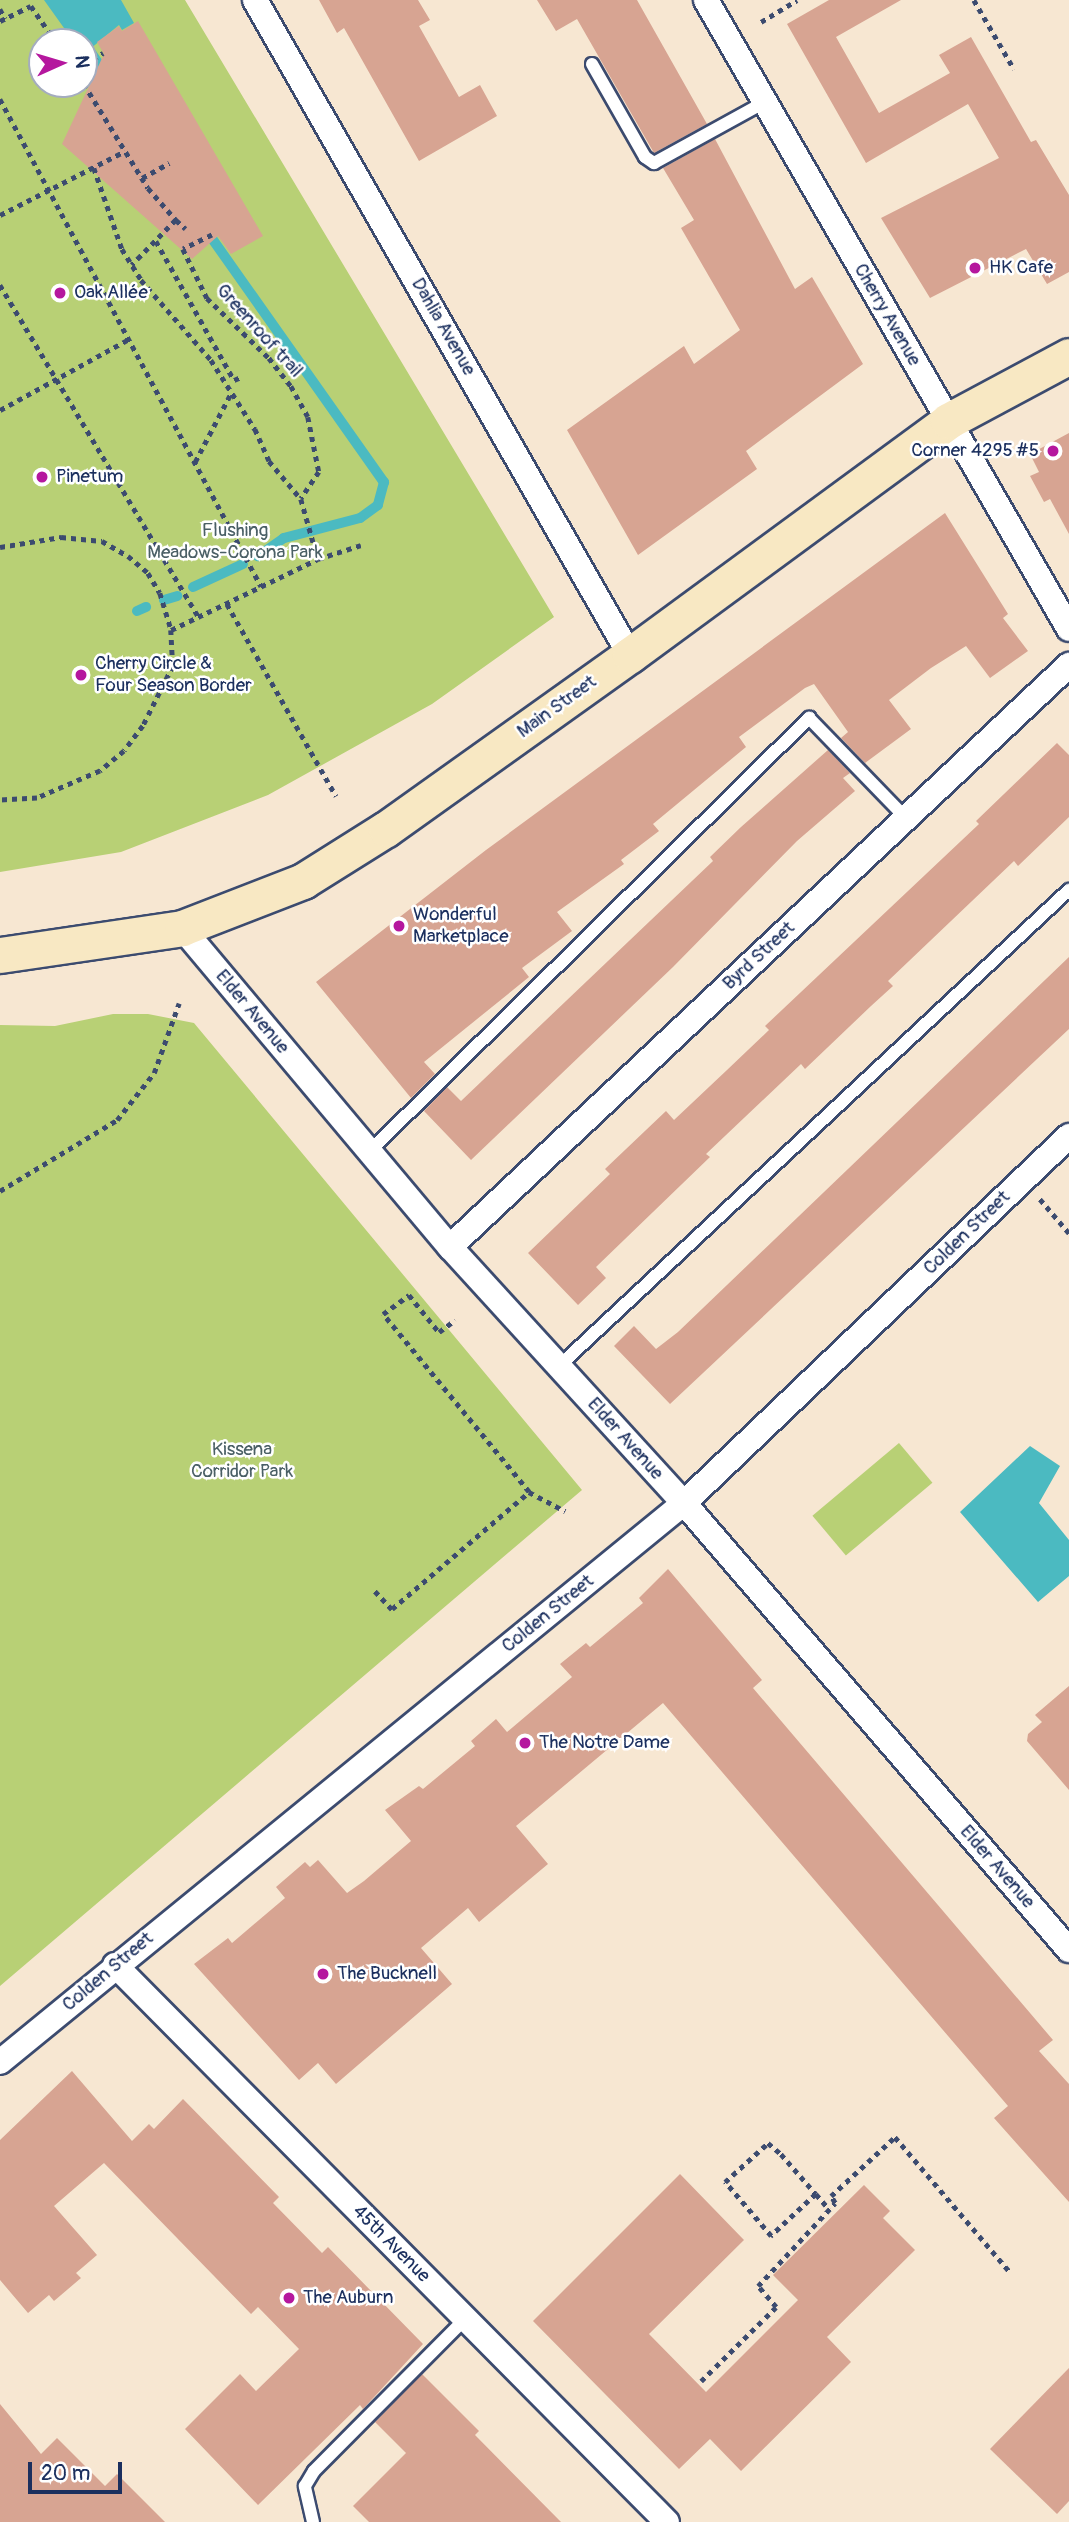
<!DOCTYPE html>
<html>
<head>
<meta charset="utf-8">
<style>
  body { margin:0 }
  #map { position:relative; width:1069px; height:2522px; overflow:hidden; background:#f7e7d2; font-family:Pangolin,sans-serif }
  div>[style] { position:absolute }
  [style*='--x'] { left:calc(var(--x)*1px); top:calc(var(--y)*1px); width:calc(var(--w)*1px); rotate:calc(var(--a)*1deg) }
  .green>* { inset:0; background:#b8d075; transform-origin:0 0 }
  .water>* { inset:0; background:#4bbac1 }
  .stream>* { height:10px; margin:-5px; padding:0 5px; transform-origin:5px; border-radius:5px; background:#4bbac1 }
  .building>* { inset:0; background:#d7a492 }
  .path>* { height:4.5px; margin-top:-2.25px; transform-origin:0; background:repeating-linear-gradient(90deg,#3c4b6f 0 5px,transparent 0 10px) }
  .roads { filter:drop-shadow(2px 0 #3c4b6f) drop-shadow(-2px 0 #3c4b6f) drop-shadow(0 2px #3c4b6f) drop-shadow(0 -2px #3c4b6f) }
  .service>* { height:12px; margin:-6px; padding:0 6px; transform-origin:6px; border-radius:6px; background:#fff }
  .minor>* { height:24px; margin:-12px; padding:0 12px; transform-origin:12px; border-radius:12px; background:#fff }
  .secondary>* { height:35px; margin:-17.5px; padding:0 17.5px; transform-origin:17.5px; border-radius:17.5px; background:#f8e8c3 }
  .dots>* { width:19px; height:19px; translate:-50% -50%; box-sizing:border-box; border:4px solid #fff; border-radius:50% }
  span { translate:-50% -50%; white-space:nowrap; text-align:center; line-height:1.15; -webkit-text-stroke:5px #fff; paint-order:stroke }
  .poi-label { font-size:19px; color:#1b2f5e }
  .left { translate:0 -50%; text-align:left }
  .right { translate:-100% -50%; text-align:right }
  .street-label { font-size:19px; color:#1b2f5e }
  .park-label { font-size:19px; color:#4a5f65 }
  .north { position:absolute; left:28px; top:28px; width:70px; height:70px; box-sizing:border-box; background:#fff; border:2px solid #a4acbf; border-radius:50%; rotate:86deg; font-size:19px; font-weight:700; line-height:28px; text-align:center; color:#1b2f5e }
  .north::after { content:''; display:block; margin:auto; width:24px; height:32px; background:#b5179e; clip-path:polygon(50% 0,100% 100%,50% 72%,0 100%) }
  .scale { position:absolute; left:28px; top:2462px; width:94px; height:32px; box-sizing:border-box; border:4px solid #1b2f5e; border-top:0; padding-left:9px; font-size:21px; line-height:24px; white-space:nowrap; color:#1b2f5e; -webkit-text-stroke:5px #fff; paint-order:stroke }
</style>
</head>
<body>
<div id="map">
  <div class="green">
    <i style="clip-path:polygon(evenodd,0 0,185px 0,554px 617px,432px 704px,268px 795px,121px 852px,0 872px,0 0,42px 42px,84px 42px,84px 84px,42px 84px,42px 42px)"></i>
    <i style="clip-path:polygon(113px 1014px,148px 1014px,194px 1023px,582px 1490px,0 1986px,0 1025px,55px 1026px)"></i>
    <i style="left:899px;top:1443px;width:52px;height:113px;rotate:50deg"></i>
  </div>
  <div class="water">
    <i style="clip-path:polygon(44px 0,121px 0,134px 23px,122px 30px,119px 25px,84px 54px,84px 42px,74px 42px)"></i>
    <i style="clip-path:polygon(1030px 1446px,1060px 1466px,1039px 1503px,1069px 1540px,1069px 1576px,1038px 1602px,960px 1512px)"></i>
  </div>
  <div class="stream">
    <i style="--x:90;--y:51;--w:27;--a:56"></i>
    <i style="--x:206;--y:230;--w:309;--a:54.8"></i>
    <i style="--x:384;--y:482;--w:24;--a:105"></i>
    <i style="--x:378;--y:505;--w:22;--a:144"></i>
    <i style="--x:360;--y:518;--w:79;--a:165.3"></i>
    <i style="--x:284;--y:538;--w:32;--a:145"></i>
    <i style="--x:193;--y:587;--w:55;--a:-24.7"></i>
    <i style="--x:164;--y:600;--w:14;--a:-17"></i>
    <i style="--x:137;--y:611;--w:10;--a:-24"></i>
  </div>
  <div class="building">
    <i style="clip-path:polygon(319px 0,418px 0,430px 20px,419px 26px,459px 97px,480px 85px,497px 116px,419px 161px,344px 28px,337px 33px)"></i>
    <i style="clip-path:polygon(537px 0,637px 0,707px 124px,654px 153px,577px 19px,556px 31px)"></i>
    <i style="clip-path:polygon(829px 0,901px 0,836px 37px,879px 113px,950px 73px,939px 55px,971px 37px,1031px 142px,1036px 140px,1069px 195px,1069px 272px,1047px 284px,1026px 249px,930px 298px,881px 218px,999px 158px,968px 104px,866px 163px,787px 24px)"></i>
    <i style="clip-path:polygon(138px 21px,263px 236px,231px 254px,218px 236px,192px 259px,62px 144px,104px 54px,97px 42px,119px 26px,122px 31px)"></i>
    <i style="clip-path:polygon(715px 139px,795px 289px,812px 277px,863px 364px,746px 451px,757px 469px,638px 555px,567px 430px,684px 346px,694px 364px,740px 330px,681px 228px,694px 220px,663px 168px)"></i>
    <i style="clip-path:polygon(1069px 433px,1069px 534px,1050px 499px,1044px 502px,1030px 476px,1039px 472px,1030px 454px)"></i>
    <i style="clip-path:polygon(945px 513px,1008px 614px,1003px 618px,1028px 651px,990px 678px,966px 646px,931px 668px,889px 700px,911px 729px,865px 763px,841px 738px,848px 732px,814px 684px,805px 688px,739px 737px,746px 747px,653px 824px,659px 831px,621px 860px,624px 864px,557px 912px,572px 931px,522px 968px,529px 977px,424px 1062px,435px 1074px,411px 1098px,316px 982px,486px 850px)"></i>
    <i style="clip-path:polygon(1057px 743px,1069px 755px,1069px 817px,1018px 866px,1014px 861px,888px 981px,893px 986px,871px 1006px,805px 1069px,801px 1064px,706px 1154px,710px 1157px,596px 1267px,606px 1278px,578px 1305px,528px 1253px,610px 1174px,605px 1169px,666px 1111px,674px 1120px,727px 1070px,769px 1030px,765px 1026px,979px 824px,976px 821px)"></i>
    <i style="clip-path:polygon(828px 750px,850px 773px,843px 778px,855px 791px,797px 841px,673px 967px,471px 1160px,424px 1111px,447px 1087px,461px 1101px,713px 861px,710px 857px,741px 827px)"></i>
    <i style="clip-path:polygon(1069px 957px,1069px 1029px,670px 1404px,614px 1346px,634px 1326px,656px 1349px,678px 1332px)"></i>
    <i style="clip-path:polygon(668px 1569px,762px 1680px,753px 1688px,1053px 2040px,1039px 2051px,1069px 2084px,1069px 2202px,994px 2118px,1008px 2106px,663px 1703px,516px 1826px,548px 1864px,479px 1922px,468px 1908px,421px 1948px,452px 1984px,336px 2084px,318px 2063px,299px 2080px,194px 1964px,228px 1938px,232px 1943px,285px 1898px,276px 1887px,305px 1862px,310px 1867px,318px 1860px,347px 1893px,364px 1881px,411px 1841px,385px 1810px,419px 1786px,423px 1789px,475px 1746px,471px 1741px,496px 1719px,507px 1732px,572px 1677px,560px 1664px,586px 1643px,590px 1647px,643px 1603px,639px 1598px)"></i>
    <i style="clip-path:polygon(1069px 1686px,1069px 1790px,1027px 1741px,1028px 1734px,1042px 1722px,1035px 1715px)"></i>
    <i style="clip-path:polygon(72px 2071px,132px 2141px,149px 2124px,154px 2129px,183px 2099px,279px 2197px,273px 2203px,322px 2253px,328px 2247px,423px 2344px,363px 2409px,360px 2405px,258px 2505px,185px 2429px,240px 2374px,256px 2391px,299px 2349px,258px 2307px,251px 2314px,104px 2163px,54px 2206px,97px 2255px,76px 2273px,81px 2278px,54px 2301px,49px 2295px,28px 2313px,0 2280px,0 2140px)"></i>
    <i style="clip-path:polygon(680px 2174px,744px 2240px,649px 2334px,706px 2392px,798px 2300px,773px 2275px,864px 2185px,890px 2211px,883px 2218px,915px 2250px,827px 2337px,851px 2362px,741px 2471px,710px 2439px,679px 2469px,533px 2321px)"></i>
    <i style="clip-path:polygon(1069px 2368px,1069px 2501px,1057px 2514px,990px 2449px)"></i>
    <i style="clip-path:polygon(422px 2374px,479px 2431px,475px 2435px,561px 2522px,369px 2522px,353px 2506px,406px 2453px,375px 2422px)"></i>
    <i style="clip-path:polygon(0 2404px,41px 2454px,57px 2438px,105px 2486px,117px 2474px,165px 2522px,0 2522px)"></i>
  </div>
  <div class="path">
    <i style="--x:974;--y:0;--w:80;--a:59.9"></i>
    <i style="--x:0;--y:9;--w:11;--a:63"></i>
    <i style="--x:0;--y:21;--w:34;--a:-26"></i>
    <i style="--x:31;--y:6;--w:44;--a:55.2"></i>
    <i style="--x:761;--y:22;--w:42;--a:-31.4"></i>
    <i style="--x:84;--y:64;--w:22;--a:-30"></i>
    <i style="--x:84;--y:84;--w:122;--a:58.4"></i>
    <i style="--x:148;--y:188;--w:43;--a:48.8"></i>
    <i style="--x:176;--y:220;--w:63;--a:134.4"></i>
    <i style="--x:0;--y:99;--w:553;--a:61.81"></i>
    <i style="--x:94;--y:168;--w:86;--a:70.9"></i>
    <i style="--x:122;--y:249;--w:36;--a:58"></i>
    <i style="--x:141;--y:280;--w:106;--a:48.8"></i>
    <i style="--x:211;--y:360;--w:82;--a:57.5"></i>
    <i style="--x:255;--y:429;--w:35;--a:66"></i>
    <i style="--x:269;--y:461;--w:50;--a:49.9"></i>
    <i style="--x:301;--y:499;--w:62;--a:74.2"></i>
    <i style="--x:142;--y:178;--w:31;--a:-29"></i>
    <i style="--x:0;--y:215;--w:140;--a:-27.1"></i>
    <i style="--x:176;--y:220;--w:13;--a:42"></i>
    <i style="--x:212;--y:235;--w:32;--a:154"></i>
    <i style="--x:183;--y:249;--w:55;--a:63.9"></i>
    <i style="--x:207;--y:298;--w:86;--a:44.1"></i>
    <i style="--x:269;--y:358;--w:36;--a:52"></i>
    <i style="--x:291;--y:386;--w:35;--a:61"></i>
    <i style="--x:308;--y:417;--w:56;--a:78.7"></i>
    <i style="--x:319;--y:472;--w:32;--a:124"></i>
    <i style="--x:156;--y:241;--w:159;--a:60.7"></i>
    <i style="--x:234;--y:380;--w:8;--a:-23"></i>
    <i style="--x:0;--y:285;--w:387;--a:59.1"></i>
    <i style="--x:0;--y:410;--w:147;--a:-28.8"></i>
    <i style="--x:195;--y:462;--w:76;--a:-62.4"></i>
    <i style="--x:0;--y:547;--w:62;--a:-9.3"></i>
    <i style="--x:61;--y:537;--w:41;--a:5.6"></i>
    <i style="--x:102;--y:541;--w:30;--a:30"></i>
    <i style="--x:128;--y:556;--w:26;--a:40"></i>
    <i style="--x:148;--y:573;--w:23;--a:59"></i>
    <i style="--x:160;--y:593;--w:39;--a:73"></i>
    <i style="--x:171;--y:630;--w:36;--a:87"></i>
    <i style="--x:173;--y:666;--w:67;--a:116.6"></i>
    <i style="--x:143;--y:726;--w:31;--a:127"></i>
    <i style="--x:124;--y:751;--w:31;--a:140"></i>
    <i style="--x:100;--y:771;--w:69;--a:156.8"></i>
    <i style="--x:37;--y:798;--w:37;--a:177"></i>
    <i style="--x:227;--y:604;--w:221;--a:60.4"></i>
    <i style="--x:171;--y:630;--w:163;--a:-25.8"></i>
    <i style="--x:318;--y:559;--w:45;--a:-18"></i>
    <i style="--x:0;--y:1191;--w:137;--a:-31.3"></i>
    <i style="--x:117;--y:1120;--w:60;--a:-51.8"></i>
    <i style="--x:154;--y:1073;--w:74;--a:-70.3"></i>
    <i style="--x:1040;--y:1199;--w:45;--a:49.5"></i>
    <i style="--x:529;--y:1492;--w:41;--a:27.8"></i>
    <i style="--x:375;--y:1591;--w:25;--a:47"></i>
    <i style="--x:392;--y:1609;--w:180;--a:-40.5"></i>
    <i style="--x:529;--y:1492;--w:230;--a:-129.4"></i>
    <i style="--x:383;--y:1314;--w:32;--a:-36"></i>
    <i style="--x:409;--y:1295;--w:48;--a:51"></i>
    <i style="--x:439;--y:1332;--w:20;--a:-37"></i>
    <i style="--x:816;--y:2194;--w:62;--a:137"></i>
    <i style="--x:771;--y:2236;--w:71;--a:-130.4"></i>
    <i style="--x:725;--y:2182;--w:58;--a:-42.2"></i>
    <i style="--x:768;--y:2143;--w:17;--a:40"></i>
    <i style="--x:781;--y:2154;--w:53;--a:48.8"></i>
    <i style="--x:816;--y:2194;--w:20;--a:49"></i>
    <i style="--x:701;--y:2381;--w:105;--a:-44.6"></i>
    <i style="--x:776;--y:2307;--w:28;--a:-131"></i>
    <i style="--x:758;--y:2286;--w:113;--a:-47.1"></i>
    <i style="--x:835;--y:2203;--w:8;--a:-120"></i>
    <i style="--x:831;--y:2196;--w:87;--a:-42.7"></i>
    <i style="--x:895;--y:2137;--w:176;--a:49.6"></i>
  </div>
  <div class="roads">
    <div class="service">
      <i style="--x:592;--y:64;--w:107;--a:60.3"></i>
      <i style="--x:645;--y:157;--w:11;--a:34"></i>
      <i style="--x:654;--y:163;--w:127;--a:-28.8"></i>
      <i style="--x:370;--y:1151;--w:617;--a:-44.61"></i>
      <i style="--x:809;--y:718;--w:139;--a:45.9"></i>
      <i style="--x:559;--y:1366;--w:698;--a:-43.03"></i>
      <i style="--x:313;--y:2522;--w:37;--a:-103"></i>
      <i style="--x:305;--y:2486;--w:17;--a:-59"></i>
      <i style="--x:314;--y:2471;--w:214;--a:-45.2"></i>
    </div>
    <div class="minor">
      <i style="--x:255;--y:0;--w:755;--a:60.21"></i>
      <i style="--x:706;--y:0;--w:726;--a:60.01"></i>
      <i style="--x:182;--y:928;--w:417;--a:50"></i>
      <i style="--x:450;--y:1247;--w:347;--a:47.6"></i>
      <i style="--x:684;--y:1503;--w:590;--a:49.26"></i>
      <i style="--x:450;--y:1247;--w:850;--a:-43.24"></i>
      <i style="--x:115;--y:1965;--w:784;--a:45.26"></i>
      <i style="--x:0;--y:2062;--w:883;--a:-39.26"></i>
      <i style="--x:684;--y:1503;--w:532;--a:-43.63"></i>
    </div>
    <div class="secondary">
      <i style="--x:0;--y:955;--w:184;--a:-8.4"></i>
      <i style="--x:182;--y:928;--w:130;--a:-21.2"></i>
      <i style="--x:303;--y:881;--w:98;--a:-32.1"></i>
      <i style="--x:386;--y:829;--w:300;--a:-35.5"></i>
      <i style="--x:630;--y:655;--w:395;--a:-36.3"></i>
      <i style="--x:948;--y:421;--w:137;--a:-28.2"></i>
    </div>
  </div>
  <div class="dots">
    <i style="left:975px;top:268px;background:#b5179e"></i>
    <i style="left:60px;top:293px;background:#b5179e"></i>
    <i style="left:1053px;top:451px;background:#b5179e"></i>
    <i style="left:42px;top:477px;background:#b5179e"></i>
    <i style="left:81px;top:675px;background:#b5179e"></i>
    <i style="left:399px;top:926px;background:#b5179e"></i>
    <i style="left:525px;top:1743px;background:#b5179e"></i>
    <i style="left:323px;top:1974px;background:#b5179e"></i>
    <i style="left:289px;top:2298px;background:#b5179e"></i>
  </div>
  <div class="poi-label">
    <span class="left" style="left:989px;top:268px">HK Cafe</span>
    <span class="left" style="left:74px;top:293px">Oak Allée</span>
    <span class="right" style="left:1039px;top:451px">Corner 4295 #5</span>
    <span class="left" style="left:56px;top:477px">Pinetum</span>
    <span class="left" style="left:95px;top:675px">Cherry Circle &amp;<br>Four Season Border</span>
    <span class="left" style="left:413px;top:926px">Wonderful<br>Marketplace</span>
    <span class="left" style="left:539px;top:1743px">The Notre Dame</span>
    <span class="left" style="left:337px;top:1974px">The Bucknell</span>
    <span class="left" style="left:303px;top:2298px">The Auburn</span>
  </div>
  <div class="street-label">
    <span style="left:887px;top:315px;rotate:60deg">Cherry Avenue</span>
    <span style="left:443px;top:327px;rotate:60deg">Dahlia Avenue</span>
    <span style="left:259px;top:331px;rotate:48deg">Greenroof trail</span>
    <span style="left:557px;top:707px;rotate:-36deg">Main Street</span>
    <span style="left:759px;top:956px;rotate:-43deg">Byrd Street</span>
    <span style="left:252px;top:1012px;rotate:50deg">Elder Avenue</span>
    <span style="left:967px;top:1233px;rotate:-44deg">Colden Street</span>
    <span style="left:625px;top:1439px;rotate:48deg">Elder Avenue</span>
    <span style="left:548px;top:1614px;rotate:-39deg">Colden Street</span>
    <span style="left:997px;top:1867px;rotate:49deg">Elder Avenue</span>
    <span style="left:108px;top:1972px;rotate:-40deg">Colden Street</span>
    <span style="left:391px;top:2244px;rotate:45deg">45th Avenue</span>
  </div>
  <div class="park-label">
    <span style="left:235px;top:542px">Flushing<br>Meadows-Corona Park</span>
    <span style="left:242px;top:1461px">Kissena<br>Corridor Park</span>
  </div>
  <div class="north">N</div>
  <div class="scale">20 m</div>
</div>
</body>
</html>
